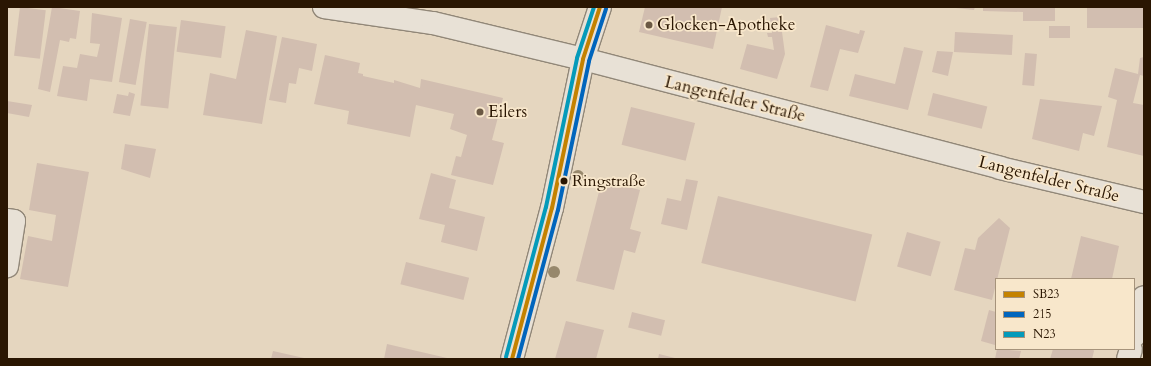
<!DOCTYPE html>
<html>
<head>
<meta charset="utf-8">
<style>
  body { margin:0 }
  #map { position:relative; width:1151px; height:366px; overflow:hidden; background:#e5d6bf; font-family:Cardo,serif }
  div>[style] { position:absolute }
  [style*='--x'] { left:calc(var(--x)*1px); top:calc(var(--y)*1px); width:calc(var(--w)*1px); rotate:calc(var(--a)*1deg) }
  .building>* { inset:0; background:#d2beb0; transform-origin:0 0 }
  .roads { filter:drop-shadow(1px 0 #918778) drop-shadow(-1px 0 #918778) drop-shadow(0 1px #918778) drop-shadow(0 -1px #918778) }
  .minor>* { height:22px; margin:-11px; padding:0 11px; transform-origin:11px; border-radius:11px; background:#e8e1d6 }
  .bus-1>* { height:4px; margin:-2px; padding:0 2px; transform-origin:2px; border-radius:2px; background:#c48200 }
  .bus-2>* { height:4px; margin:-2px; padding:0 2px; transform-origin:2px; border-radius:2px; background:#0065bd }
  .bus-3>* { height:4px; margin:-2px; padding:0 2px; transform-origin:2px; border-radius:2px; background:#049aba }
  .trees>* { width:12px; height:12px; margin:-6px; border-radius:50%; background:#97886c }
  .dots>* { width:11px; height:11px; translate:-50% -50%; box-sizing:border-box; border:2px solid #f8e7cb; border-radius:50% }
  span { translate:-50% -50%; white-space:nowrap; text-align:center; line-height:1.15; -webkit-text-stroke:3.5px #f8e7cb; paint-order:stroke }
  .bus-label { font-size:16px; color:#2a1602 }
  .left { translate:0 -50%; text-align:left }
  .poi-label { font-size:17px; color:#2a1602 }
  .street-label { font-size:17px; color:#2a1602 }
  .frame { position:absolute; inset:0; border:8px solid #2a1602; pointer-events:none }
  .legend { position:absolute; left:995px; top:278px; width:140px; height:72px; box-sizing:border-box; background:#f8e7cb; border:1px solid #a6937b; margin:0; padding:5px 7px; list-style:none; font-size:12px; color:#2a1602 }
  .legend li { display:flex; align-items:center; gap:8px; height:20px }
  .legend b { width:20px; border:1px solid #a6937b }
</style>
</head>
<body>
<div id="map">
  <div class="building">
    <i style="left:20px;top:7px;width:26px;height:49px;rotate:7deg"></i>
    <i style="clip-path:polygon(52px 7px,80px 11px,76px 39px,70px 38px,69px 42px,60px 40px,50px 92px,38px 89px)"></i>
    <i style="clip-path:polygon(645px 7px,722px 7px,713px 49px,639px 32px)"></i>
    <i style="clip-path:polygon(975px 7px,974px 10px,956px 8px,956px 7px)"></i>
    <i style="clip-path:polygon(983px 7px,1055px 7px,1055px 21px,1023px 21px,1023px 12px,983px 11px)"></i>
    <i style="left:1087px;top:7px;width:57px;height:21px"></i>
    <i style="clip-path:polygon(92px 13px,122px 18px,112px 82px,90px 79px,87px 101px,57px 96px,63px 66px,77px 68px,80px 54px,97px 57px,100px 44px,90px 43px)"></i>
    <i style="clip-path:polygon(780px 17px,785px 54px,777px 79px,740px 69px,747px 44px,774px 50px,772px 37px,768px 37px,767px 33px,772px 33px,770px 18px)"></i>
    <i style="left:130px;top:19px;width:17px;height:64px;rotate:10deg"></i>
    <i style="left:181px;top:20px;width:45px;height:32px;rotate:8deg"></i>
    <i style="left:149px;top:24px;width:28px;height:82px;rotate:6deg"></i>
    <i style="clip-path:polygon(826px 25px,859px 34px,860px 30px,865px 31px,858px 53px,840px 49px,828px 91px,810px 87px)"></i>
    <i style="left:1049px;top:26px;width:21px;height:12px"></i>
    <i style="clip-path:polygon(246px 30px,277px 36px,262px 124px,203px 115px,210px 73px,236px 79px)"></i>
    <i style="left:955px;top:32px;width:58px;height:20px;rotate:3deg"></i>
    <i style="clip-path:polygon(282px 37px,317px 44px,312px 71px,299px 68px,296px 84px,289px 83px,286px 103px,269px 100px)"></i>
    <i style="clip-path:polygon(904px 47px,923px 51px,908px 110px,849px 96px,855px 74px,895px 84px)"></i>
    <i style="clip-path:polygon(937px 51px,953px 52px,948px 76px,932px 72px)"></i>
    <i style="left:1025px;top:53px;width:12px;height:32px;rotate:5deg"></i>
    <i style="clip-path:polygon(325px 55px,360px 63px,358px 73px,363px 74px,363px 76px,394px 83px,394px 80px,420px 88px,421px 79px,503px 98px,492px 140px,504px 143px,493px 185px,451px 175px,456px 156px,461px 157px,467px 135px,450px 129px,454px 114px,416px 105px,410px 137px,347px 124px,349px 111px,314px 104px)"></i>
    <i style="clip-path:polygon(1144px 57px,1144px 76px,1140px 75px,1133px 103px,1144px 105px,1144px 156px,1107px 147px,1117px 100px,1108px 97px,1115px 68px,1138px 74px,1140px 58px)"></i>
    <i style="clip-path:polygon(129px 92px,135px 94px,130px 116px,113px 113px,117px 94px,128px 96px)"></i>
    <i style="left:933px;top:93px;width:56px;height:23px;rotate:14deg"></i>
    <i style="clip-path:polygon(1040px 99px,1102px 106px,1094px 136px,1083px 133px,1079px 151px,1032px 139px)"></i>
    <i style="clip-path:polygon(7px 101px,32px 105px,29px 117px,7px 113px)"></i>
    <i style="left:631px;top:107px;width:66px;height:39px;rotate:14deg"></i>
    <i style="clip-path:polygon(125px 144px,156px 149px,150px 178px,121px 169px)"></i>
    <i style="clip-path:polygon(37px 163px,89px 172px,68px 287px,20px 279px,28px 236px,52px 241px,56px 215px,29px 210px)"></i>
    <i style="clip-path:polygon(431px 173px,456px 180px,449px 208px,485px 217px,477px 251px,441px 242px,445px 225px,419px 219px)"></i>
    <i style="clip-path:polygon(686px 179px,698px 181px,687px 230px,661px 224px,667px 198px,681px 201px)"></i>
    <i style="clip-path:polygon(602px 180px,640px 190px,630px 229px,641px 232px,635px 253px,624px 250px,614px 290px,576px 281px)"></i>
    <i style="left:718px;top:196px;width:159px;height:69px;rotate:14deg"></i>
    <i style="clip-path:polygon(999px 218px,1010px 228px,992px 300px,954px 290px,965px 248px,975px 250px,978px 238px)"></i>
    <i style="left:907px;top:232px;width:35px;height:36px;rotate:16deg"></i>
    <i style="clip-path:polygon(1081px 236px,1119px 246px,1112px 279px,1071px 279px)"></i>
    <i style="left:406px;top:262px;width:65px;height:23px;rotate:14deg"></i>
    <i style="clip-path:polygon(989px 310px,996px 312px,995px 345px,981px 341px)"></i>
    <i style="left:632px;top:312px;width:34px;height:16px;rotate:14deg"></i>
    <i style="clip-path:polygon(566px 321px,604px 330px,596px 359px,555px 359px)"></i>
    <i style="clip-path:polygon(387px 344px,447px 358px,447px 359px,384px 359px)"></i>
    <i style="clip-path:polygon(997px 349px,1021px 351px,1019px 359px,995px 359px)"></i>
    <i style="clip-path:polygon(1053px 349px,1093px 349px,1094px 351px,1092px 359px,1050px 359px)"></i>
    <i style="clip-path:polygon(273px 351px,304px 358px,304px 359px,271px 359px)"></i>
    <i style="clip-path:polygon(659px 354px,675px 358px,675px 359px,658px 359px)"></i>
  </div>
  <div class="roads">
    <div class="minor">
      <i style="--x:324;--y:7;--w:110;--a:8.4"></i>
      <i style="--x:433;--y:23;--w:154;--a:13.5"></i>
      <i style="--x:583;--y:59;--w:431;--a:14.6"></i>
      <i style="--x:1000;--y:168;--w:148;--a:13.3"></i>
      <i style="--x:7;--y:220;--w:7;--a:8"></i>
      <i style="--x:14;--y:221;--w:46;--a:98.8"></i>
      <i style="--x:1134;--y:336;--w:40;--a:-75.6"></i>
      <i style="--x:512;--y:359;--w:156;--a:-75.2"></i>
      <i style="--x:552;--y:208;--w:152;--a:-78.2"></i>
      <i style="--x:583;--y:59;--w:55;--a:-71.9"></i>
      <i style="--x:1128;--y:359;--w:10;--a:-73"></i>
    </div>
  </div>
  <div class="bus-1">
    <i style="--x:512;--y:359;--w:156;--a:-75.2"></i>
    <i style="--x:552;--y:208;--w:152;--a:-78.2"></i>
    <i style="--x:583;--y:59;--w:55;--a:-71.9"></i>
  </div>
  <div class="bus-2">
    <i style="--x:518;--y:359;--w:154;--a:-75"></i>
    <i style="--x:558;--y:210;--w:152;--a:-78.2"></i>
    <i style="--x:589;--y:61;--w:55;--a:-71.9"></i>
  </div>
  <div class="bus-3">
    <i style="--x:506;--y:357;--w:155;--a:-75.1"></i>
    <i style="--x:546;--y:207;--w:152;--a:-78.2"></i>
    <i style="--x:577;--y:58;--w:54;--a:-71.6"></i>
  </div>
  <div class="trees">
    <i style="left:578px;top:176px"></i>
    <i style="left:554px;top:272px"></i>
  </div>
  <div class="dots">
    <i style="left:649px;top:25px;background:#6b5944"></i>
    <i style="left:480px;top:112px;background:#6b5944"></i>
    <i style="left:564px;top:181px;background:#2a1602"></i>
  </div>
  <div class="bus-label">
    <span class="left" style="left:572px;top:181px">Ringstraße</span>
  </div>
  <div class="poi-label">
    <span class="left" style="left:657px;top:25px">Glocken-Apotheke</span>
    <span class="left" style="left:488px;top:112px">Eilers</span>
  </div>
  <div class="street-label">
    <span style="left:735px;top:99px;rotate:14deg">Langenfelder Straße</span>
    <span style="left:1049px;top:179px;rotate:14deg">Langenfelder Straße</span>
  </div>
  <div class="frame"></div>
  <ul class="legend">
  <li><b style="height:5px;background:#c48200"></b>SB23</li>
  <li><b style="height:5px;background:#0065bd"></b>215</li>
  <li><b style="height:5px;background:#049aba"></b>N23</li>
  </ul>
</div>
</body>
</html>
